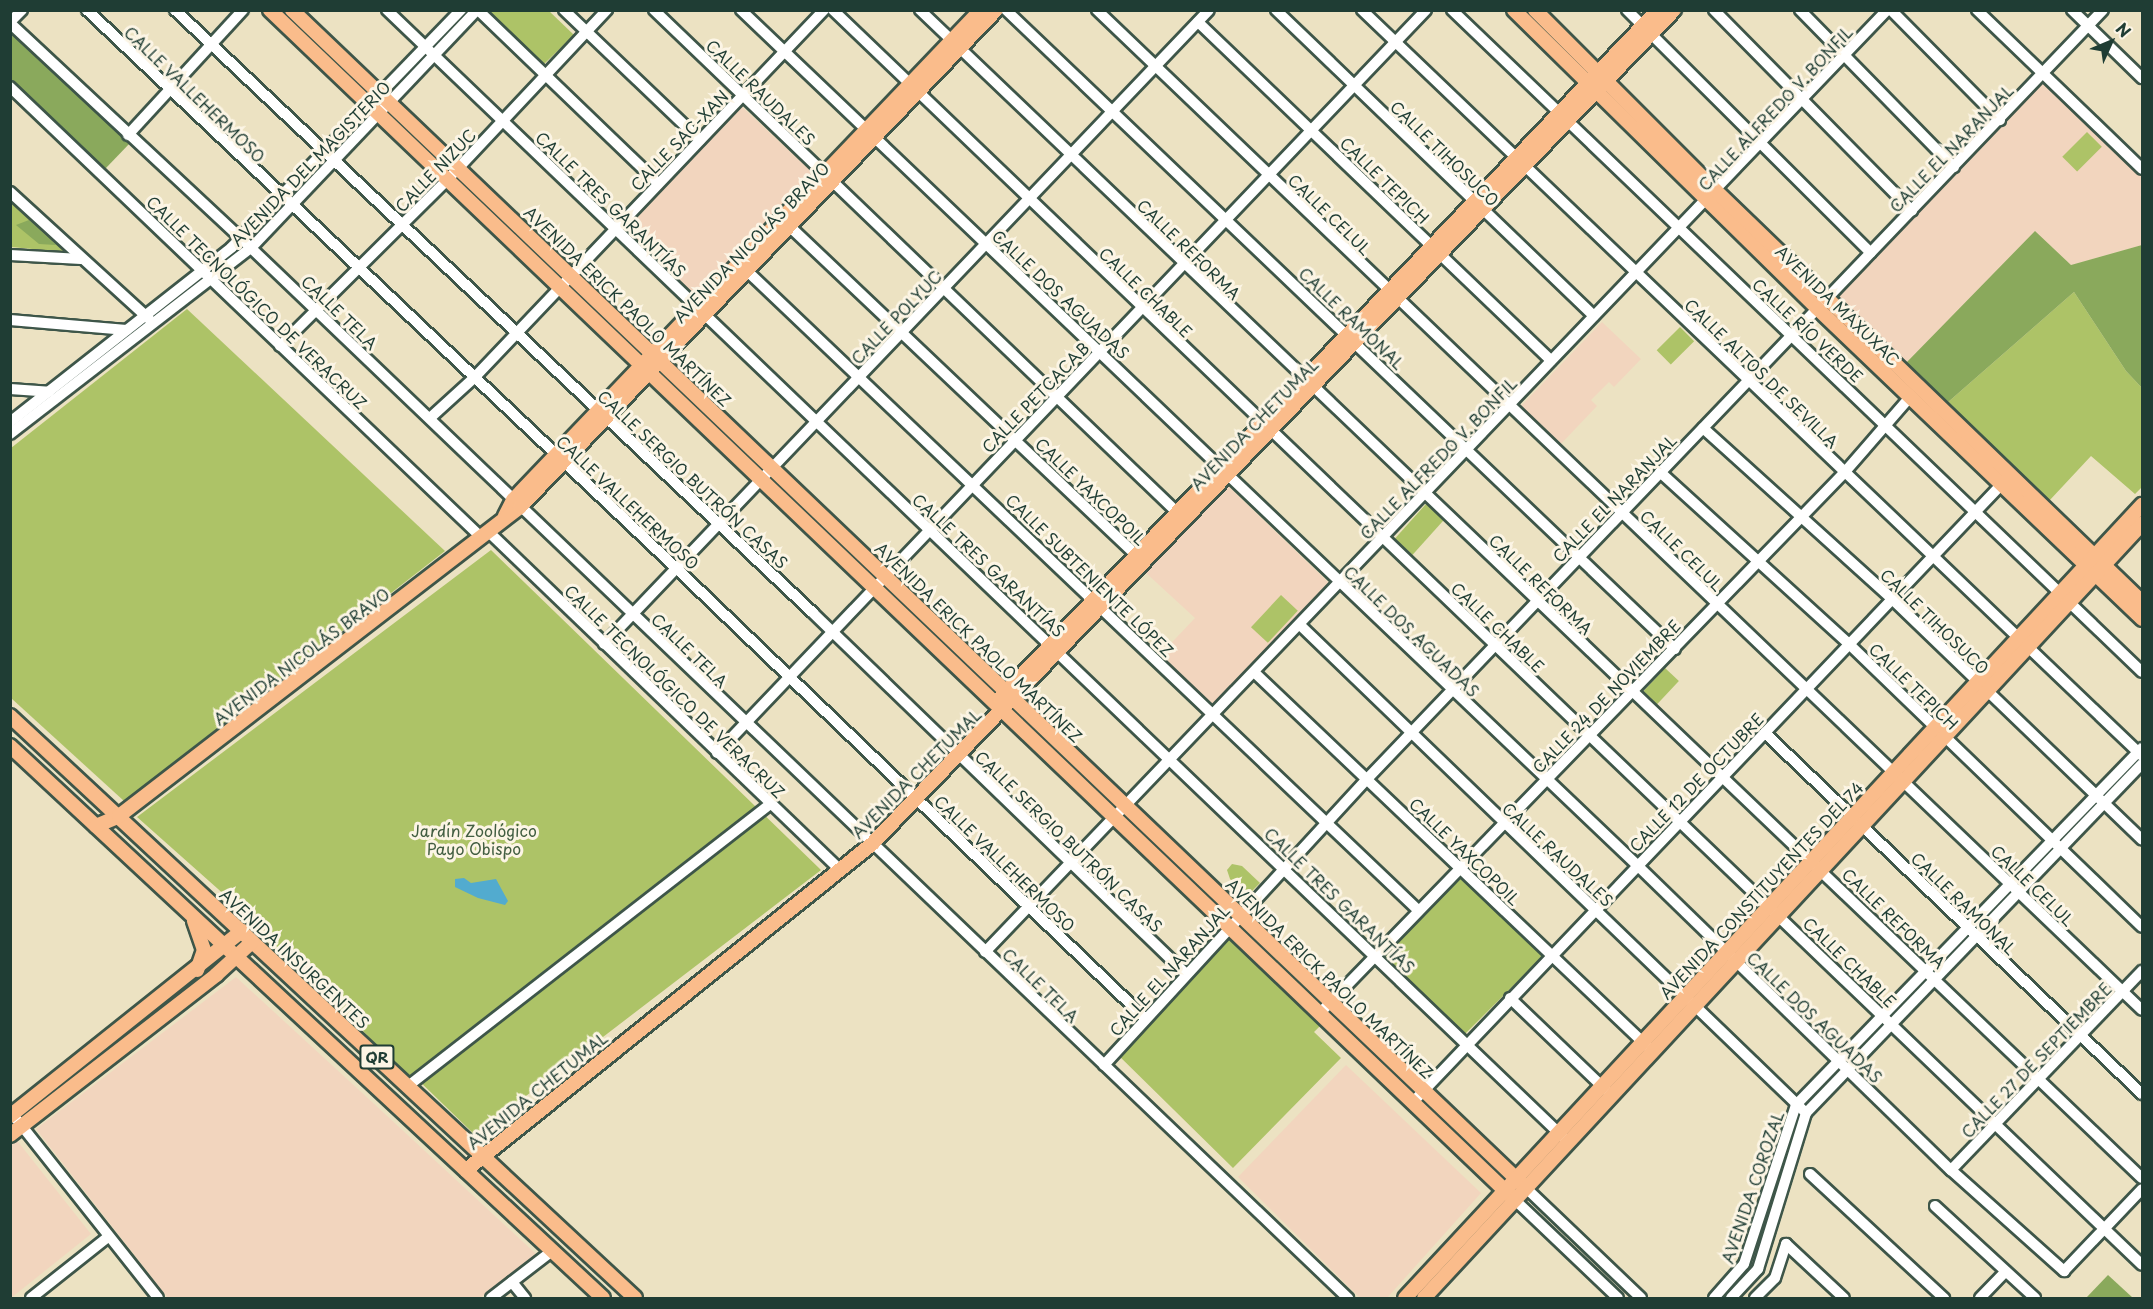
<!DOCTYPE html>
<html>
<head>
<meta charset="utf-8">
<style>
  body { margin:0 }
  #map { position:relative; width:2153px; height:1309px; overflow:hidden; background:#ece2c2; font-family:"Playpen Sans",sans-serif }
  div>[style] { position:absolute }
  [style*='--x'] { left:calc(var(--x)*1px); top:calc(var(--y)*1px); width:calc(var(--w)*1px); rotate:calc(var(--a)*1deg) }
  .built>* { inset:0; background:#f2d5be; transform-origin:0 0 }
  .green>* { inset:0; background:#adc367; transform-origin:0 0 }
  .forest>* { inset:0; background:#8aa95c }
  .water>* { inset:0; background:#52abcf }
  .roads { filter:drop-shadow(2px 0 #3e5649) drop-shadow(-2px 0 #3e5649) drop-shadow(0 2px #3e5649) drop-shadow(0 -2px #3e5649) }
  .minor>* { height:10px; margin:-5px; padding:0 5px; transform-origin:5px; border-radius:5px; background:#fff }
  .major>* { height:14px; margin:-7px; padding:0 7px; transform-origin:7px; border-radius:7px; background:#fabc8b }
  span { translate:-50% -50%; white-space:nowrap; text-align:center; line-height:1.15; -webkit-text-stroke:6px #fcf5e5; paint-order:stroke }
  .shield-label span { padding:2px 4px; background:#fcf5e5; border:2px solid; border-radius:4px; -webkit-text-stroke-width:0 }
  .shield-label { font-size:15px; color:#1f3d34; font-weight:700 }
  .street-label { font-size:16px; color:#1f3d34 }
  .park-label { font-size:16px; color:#425e41 }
  .frame { position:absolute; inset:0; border:12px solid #1f3d34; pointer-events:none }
  .north { position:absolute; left:2081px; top:12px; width:60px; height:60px; -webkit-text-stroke:4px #fcf5e5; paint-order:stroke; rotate:46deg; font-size:16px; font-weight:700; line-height:24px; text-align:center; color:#1f3d34 }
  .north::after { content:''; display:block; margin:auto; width:21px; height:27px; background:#1f3d34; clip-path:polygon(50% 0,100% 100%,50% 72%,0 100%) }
</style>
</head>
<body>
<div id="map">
  <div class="built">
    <i style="clip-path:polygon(2044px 81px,2142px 174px,2142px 245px,2071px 265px,2035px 232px,1906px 363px,1838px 296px)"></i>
    <i style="left:739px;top:104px;width:105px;height:171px;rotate:43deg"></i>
    <i style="clip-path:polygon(1602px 322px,1641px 359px,1614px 387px,1609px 382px,1591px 400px,1597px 406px,1558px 447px,1518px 409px)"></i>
    <i style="clip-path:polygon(1228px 486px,1330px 584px,1213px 710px,1158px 657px,1195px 618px,1145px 572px)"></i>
    <i style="clip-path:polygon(236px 977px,372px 1102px,536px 1254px,480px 1298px,168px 1298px,36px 1129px)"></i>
    <i style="clip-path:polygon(1346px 1065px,1481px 1193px,1387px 1298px,1360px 1298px,1238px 1177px)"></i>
    <i style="clip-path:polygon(15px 1138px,91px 1234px,11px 1298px,10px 1142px)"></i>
  </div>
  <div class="green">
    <i style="clip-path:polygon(489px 11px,549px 11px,574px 35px,541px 67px,485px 14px)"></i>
    <i style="left:2087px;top:132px;width:21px;height:35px;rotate:45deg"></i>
    <i style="clip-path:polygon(10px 196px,66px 248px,64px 252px,11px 247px)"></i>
    <i style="clip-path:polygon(2074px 292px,2126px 371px,2142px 388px,2142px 487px,2135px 494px,2091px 456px,2049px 501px,1947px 403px)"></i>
    <i style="clip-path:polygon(187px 309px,445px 551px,124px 801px,11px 698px,11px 448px)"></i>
    <i style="left:1680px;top:327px;width:20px;height:33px;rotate:45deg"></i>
    <i style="left:1426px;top:504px;width:24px;height:47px;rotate:42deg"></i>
    <i style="clip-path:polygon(491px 550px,821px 870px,475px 1135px,413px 1075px,409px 1078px,358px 1026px,314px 993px,262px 928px,137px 817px)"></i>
    <i style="left:1281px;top:595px;width:23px;height:44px;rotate:43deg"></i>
    <i style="left:1665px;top:668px;width:19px;height:33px;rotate:43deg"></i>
    <i style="clip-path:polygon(1232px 864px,1242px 866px,1260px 883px,1247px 896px,1230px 879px,1227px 870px)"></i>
    <i style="clip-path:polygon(1460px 876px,1543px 956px,1465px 1034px,1384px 956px,1414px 914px)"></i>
    <i style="clip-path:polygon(1226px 934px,1320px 1026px,1314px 1032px,1341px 1058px,1233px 1168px,1113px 1050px)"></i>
  </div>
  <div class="forest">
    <i style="clip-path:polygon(10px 31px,131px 142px,105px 169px,11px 79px)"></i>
    <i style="clip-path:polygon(29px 220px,56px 245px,39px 244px,16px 225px)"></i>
    <i style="clip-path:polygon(2035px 231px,2071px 265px,2142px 245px,2142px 388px,2126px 371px,2074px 292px,1947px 403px,1906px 363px)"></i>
    <i style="clip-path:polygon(2108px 1275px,2133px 1298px,2086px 1298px)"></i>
  </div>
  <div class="water">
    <i style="clip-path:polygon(464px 878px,471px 883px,496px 879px,508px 901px,505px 905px,478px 898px,455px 887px,455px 879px)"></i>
  </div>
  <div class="roads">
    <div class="minor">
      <i style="--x:87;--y:10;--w:811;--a:43.45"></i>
      <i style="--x:676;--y:568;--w:650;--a:43.82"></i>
      <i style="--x:175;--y:10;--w:878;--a:43.38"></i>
      <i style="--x:813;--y:613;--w:519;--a:44.06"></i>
      <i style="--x:387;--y:10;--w:1629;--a:43.78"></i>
      <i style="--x:478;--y:10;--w:250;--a:43.9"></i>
      <i style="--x:564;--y:10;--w:188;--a:43.7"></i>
      <i style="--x:654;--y:10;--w:732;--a:43.84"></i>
      <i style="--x:741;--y:10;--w:1238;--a:43.66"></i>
      <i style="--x:1637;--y:865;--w:438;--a:44.2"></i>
      <i style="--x:1951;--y:1170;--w:152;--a:41.8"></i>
      <i style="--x:2064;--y:1271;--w:113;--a:-46.4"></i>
      <i style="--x:833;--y:10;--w:1813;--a:43.79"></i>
      <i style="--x:920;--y:10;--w:1690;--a:43.71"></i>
      <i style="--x:1006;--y:10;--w:925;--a:43.69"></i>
      <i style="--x:1097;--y:10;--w:1446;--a:43.74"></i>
      <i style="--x:1276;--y:10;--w:441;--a:43.9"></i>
      <i style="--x:1362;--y:10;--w:1079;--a:43.72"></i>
      <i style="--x:1452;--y:10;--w:956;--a:43.81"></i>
      <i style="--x:1627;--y:10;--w:344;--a:44.9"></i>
      <i style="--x:1714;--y:10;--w:282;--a:45.4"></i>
      <i style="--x:1800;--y:10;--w:220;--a:45.6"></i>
      <i style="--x:1891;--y:10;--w:155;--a:45.3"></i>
      <i style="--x:1977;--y:10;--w:229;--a:43.9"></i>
      <i style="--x:2072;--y:10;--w:98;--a:44.2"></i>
      <i style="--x:10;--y:22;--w:17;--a:-45"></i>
      <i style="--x:1198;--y:22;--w:489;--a:43.8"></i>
      <i style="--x:10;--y:23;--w:330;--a:43"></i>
      <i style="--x:251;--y:248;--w:1519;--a:43.75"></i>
      <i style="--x:10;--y:87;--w:653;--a:43.7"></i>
      <i style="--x:128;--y:135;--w:170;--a:-47.4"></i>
      <i style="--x:10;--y:192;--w:188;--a:42.4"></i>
      <i style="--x:785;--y:222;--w:491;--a:43.5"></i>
      <i style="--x:10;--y:255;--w:71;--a:3.2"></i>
      <i style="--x:743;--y:267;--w:932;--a:43.61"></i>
      <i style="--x:10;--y:320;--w:117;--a:4.9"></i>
      <i style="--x:280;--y:346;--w:238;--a:-44.8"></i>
      <i style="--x:449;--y:178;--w:231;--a:-46.8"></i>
      <i style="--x:10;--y:389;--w:39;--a:4"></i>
      <i style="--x:430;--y:418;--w:59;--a:-42.3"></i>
      <i style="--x:474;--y:378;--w:508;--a:-46.44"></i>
      <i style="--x:10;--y:422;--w:283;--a:-38.2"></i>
      <i style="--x:232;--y:247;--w:330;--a:-46"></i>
      <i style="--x:1703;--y:428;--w:255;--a:42.1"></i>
      <i style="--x:1892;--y:599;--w:347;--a:43.9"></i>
      <i style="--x:10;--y:434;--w:304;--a:-37.7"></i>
      <i style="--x:251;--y:248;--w:328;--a:-46.5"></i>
      <i style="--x:1660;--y:472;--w:256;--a:42.3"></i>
      <i style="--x:1849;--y:644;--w:407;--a:44"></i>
      <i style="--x:490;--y:533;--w:486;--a:43.9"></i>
      <i style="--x:1300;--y:625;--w:703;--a:43.96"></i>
      <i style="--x:604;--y:644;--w:876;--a:-46.34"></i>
      <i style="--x:1255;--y:673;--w:543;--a:43.58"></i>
      <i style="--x:1765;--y:733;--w:522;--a:43.76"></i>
      <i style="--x:717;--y:753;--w:1027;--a:-46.34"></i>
      <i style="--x:985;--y:952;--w:1304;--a:-46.24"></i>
      <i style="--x:1510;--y:998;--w:134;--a:43.8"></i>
      <i style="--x:1320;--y:1013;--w:752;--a:-45.86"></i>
      <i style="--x:1844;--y:473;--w:101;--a:-49"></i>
      <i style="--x:1104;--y:1065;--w:390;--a:-47.4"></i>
      <i style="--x:1368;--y:778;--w:1063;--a:-46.26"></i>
      <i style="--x:408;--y:1086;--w:460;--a:-37.9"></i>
      <i style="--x:1413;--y:1102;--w:854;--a:-46.38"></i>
      <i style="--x:10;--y:1111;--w:238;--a:51.6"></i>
      <i style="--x:1951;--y:1170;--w:276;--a:-46.2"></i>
      <i style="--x:1810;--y:1174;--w:183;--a:42.8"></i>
      <i style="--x:1526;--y:1188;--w:159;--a:43.7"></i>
      <i style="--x:1515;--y:1200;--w:142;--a:43.6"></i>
      <i style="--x:1935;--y:1206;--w:136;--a:42.6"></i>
      <i style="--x:512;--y:1282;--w:21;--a:51"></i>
      <i style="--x:31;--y:1298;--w:98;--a:-38.4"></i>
      <i style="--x:491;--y:1298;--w:77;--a:-37.6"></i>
      <i style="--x:1714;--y:1298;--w:45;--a:-48.6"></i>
      <i style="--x:1744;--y:1264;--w:167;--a:-71.9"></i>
      <i style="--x:1796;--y:1105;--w:497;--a:-45.9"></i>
      <i style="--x:1731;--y:1298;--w:40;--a:-47"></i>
      <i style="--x:1758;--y:1269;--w:163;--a:-72.9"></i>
      <i style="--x:1806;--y:1113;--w:484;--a:-46.1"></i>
      <i style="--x:1755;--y:1298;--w:28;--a:-45"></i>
      <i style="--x:1775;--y:1278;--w:36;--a:-72"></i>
      <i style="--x:1786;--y:1244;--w:79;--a:43"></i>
      <i style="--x:1980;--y:1298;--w:37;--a:-46"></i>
    </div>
    <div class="major">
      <i style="--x:270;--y:10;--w:1722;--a:43.71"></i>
      <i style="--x:292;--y:10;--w:1706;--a:43.67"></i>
      <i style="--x:1514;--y:10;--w:425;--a:44.5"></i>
      <i style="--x:1817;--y:308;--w:450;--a:43.7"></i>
      <i style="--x:1535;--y:10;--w:256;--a:45"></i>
      <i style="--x:1716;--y:191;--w:592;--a:43.97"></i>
      <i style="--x:505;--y:516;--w:18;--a:-63"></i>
      <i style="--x:513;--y:500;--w:678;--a:-46.32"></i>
      <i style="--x:1000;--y:698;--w:952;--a:-46.28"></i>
      <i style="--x:10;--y:716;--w:854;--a:42.96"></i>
      <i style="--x:10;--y:746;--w:810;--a:42.95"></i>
      <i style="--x:96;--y:826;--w:25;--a:-23"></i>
      <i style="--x:119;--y:816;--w:506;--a:-37.62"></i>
      <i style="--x:520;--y:507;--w:688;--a:-46.24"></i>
      <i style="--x:194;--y:921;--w:31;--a:71"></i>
      <i style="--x:204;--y:950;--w:21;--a:109"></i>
      <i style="--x:10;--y:1116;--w:297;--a:-38.6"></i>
      <i style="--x:10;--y:1135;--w:261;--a:-37.8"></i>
      <i style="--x:216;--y:975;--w:49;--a:-42.5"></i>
      <i style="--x:466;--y:1170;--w:521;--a:-38.76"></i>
      <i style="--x:872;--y:844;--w:1157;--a:-46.12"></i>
      <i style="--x:1405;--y:1298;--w:1083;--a:-47.1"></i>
      <i style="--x:1424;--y:1298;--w:1056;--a:-47.15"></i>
    </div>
  </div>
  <div class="shield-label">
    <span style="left:377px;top:1057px">QR</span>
  </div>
  <div class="street-label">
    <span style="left:761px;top:92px;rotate:44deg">CALLE RAUDALES</span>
    <span style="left:195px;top:94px;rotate:44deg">CALLE VALLEHERMOSO</span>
    <span style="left:1775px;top:108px;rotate:-47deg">CALLE ALFREDO V. BONFIL</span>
    <span style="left:679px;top:140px;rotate:-46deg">CALLE SAC-XAN</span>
    <span style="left:1951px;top:148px;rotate:-46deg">CALLE EL NARANJAL</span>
    <span style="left:1445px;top:153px;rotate:44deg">CALLE TIHOSUCO</span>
    <span style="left:310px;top:163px;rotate:-46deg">AVENIDA DEL MAGISTERIO</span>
    <span style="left:435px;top:170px;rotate:-46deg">CALLE NIZUC</span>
    <span style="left:1385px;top:180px;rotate:44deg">CALLE TEPICH</span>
    <span style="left:611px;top:204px;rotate:44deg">CALLE TRES GARANTÍAS</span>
    <span style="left:1330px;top:214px;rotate:44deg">CALLE CELUL</span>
    <span style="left:751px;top:242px;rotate:-46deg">AVENIDA NICOLÁS BRAVO</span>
    <span style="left:1189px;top:249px;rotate:44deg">CALLE REFORMA</span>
    <span style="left:1146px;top:292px;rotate:44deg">CALLE CHABLE</span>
    <span style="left:1061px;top:294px;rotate:43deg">CALLE DOS AGUADAS</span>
    <span style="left:257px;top:302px;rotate:44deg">CALLE TECNOLÓGICO DE VERACRUZ</span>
    <span style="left:1838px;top:305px;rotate:44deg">AVENIDA MAXUXAC</span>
    <span style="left:628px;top:306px;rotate:44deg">AVENIDA ERICK PAOLO MARTÍNEZ</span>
    <span style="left:340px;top:312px;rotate:44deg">CALLE TELA</span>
    <span style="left:896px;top:317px;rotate:-46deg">CALLE POLYUC</span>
    <span style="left:1352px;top:318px;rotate:44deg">CALLE RAMONAL</span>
    <span style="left:1808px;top:330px;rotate:43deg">CALLE RÍO VERDE</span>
    <span style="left:1762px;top:373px;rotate:44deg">CALLE ALTOS DE SEVILLA</span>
    <span style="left:1035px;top:397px;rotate:-46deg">CALLE PETCACAB</span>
    <span style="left:1254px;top:424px;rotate:-46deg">AVENIDA CHETUMAL</span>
    <span style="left:1438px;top:458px;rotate:-46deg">CALLE ALFREDO V. BONFIL</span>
    <span style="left:693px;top:479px;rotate:43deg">CALLE SERGIO BUTRÓN CASAS</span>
    <span style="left:1091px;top:491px;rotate:44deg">CALLE YAXCOPOIL</span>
    <span style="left:1614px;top:498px;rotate:-46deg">CALLE EL NARANJAL</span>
    <span style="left:628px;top:502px;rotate:43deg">CALLE VALLEHERMOSO</span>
    <span style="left:1682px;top:550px;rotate:44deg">CALLE CELUL</span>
    <span style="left:989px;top:565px;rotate:43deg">CALLE TRES GARANTÍAS</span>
    <span style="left:1090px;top:575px;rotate:44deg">CALLE SUBTENIENTE LÓPEZ</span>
    <span style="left:1541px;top:584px;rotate:44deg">CALLE REFORMA</span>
    <span style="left:1935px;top:621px;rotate:44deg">CALLE TIHOSUCO</span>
    <span style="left:1498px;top:627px;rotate:44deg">CALLE CHABLE</span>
    <span style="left:1412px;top:631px;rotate:44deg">CALLE DOS AGUADAS</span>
    <span style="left:979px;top:642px;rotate:44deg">AVENIDA ERICK PAOLO MARTÍNEZ</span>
    <span style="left:690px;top:650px;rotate:44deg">CALLE TELA</span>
    <span style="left:301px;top:656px;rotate:-37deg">AVENIDA NICOLÁS BRAVO</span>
    <span style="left:1914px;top:686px;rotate:44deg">CALLE TEPICH</span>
    <span style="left:675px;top:691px;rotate:44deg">CALLE TECNOLÓGICO DE VERACRUZ</span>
    <span style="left:1606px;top:696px;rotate:-46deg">CALLE 24 DE NOVIEMBRE</span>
    <span style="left:916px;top:773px;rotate:-45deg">AVENIDA CHETUMAL</span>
    <span style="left:1696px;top:782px;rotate:-46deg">CALLE 12 DE OCTUBRE</span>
    <span style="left:1069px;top:841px;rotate:44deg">CALLE SERGIO BUTRÓN CASAS</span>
    <span style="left:1465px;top:851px;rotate:44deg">CALLE YAXCOPOIL</span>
    <span style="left:1558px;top:854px;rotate:43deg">CALLE RAUDALES</span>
    <span style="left:1005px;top:863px;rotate:44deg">CALLE VALLEHERMOSO</span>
    <span style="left:2033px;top:885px;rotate:44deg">CALLE CELUL</span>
    <span style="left:1761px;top:890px;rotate:-47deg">AVENIDA CONSTITUYENTES DEL 74</span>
    <span style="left:1340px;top:900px;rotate:44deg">CALLE TRES GARANTÍAS</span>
    <span style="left:1964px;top:903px;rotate:44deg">CALLE RAMONAL</span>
    <span style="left:1894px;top:918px;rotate:44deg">CALLE REFORMA</span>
    <span style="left:295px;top:958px;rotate:43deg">AVENIDA INSURGENTES</span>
    <span style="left:1850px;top:962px;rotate:44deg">CALLE CHABLE</span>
    <span style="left:1169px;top:970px;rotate:-48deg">CALLE EL NARANJAL</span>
    <span style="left:1330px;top:978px;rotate:44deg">AVENIDA ERICK PAOLO MARTÍNEZ</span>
    <span style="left:1041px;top:985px;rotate:44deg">CALLE TELA</span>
    <span style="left:1815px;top:1017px;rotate:44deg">CALLE DOS AGUADAS</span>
    <span style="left:2036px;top:1060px;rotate:-46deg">CALLE 27 DE SEPTIEMBRE</span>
    <span style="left:537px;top:1090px;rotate:-39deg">AVENIDA CHETUMAL</span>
    <span style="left:1752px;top:1187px;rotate:-71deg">AVENIDA COROZAL</span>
  </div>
  <div class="park-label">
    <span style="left:474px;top:839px">Jardín Zoológico<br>Payo Obispo</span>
  </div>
  <div class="frame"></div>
  <div class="north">N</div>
</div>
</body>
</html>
